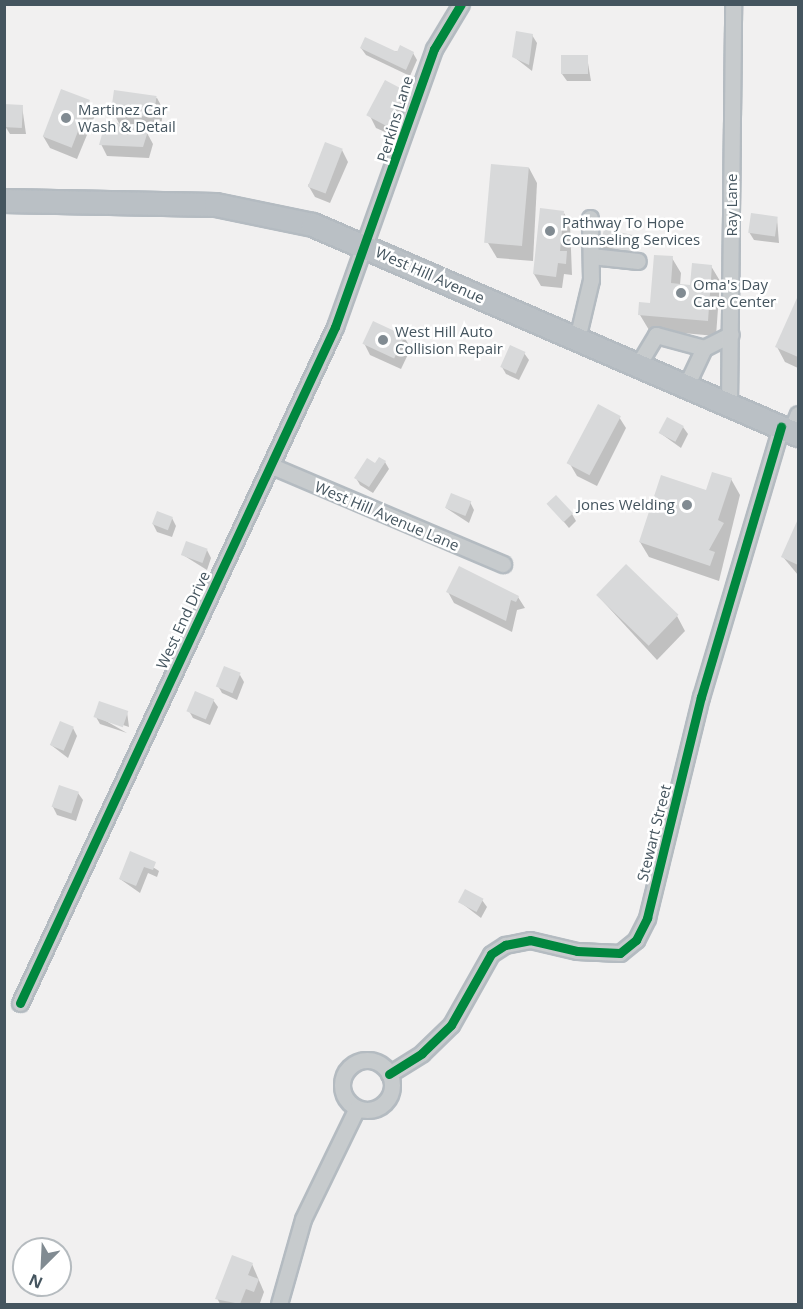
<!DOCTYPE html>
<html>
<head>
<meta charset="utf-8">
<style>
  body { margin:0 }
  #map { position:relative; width:803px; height:1309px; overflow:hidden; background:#f1f0f0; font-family:"Open Sans",sans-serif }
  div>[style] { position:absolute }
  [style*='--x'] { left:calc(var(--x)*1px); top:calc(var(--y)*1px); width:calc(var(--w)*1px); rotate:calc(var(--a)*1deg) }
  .shadow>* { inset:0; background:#0003 }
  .building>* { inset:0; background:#d8d9da; transform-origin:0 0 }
  .roads { filter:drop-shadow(2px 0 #b4bbc1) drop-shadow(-2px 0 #b4bbc1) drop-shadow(0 2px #b4bbc1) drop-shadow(0 -2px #b4bbc1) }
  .minor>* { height:15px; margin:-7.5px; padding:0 7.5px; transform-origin:7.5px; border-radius:7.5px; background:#c7cbcd }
  .minor>.ring { margin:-7.5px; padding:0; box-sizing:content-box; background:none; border:15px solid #c7cbcd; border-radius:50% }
  .highway>* { height:22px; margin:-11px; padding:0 11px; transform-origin:11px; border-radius:11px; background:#bac0c5 }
  .cycleway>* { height:9px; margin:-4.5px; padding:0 4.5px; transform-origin:4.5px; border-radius:4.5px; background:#00873e }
  .dots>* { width:16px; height:16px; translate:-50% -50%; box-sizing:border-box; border:3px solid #fff; border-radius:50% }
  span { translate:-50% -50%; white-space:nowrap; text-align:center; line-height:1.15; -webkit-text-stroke:5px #fff; paint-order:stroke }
  .poi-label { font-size:15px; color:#45555f }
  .left { translate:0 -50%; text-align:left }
  .right { translate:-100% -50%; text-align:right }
  .street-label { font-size:15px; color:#45555f }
  .frame { position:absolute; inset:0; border:6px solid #45555f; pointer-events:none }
  .north { position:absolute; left:12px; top:1237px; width:60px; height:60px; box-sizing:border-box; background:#fff; border:2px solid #b5bbbf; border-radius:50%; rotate:204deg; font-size:16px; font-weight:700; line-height:24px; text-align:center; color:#45555f }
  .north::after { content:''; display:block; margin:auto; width:21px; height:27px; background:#818b92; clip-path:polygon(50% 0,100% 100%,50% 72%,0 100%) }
</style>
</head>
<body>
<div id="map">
  <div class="shadow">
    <i style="clip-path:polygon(532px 35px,537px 43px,532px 71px,514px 57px)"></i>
    <i style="clip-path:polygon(361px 48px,413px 53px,417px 60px,410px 76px,366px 55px)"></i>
    <i style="clip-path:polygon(587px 57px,591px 81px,567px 81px,562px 74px)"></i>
    <i style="clip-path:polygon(405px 92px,412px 103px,396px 137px,376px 128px,370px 116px)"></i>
    <i style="clip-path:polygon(157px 98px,163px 109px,161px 129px,120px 125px,113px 112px)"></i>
    <i style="clip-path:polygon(89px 102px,96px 113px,77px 159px,50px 148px,43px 136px)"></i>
    <i style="clip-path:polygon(22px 106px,26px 134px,10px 134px,5px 126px)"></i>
    <i style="clip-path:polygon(147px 133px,153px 144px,149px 158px,107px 156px,101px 144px)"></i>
    <i style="clip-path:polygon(342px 150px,348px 162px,330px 203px,315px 197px,308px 185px)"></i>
    <i style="clip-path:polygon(493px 166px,529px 168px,537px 183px,533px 261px,497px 258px,488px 243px)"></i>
    <i style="clip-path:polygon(564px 213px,570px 224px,572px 275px,564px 274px,562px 288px,541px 286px,534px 274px)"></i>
    <i style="clip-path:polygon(777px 218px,779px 243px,754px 240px,749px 232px)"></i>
    <i style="clip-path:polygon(635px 237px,636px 259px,606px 253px,602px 246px)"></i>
    <i style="clip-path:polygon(672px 258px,681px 273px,680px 285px,691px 286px,711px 266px,720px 281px,716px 336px,649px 330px,640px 315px,652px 304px)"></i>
    <i style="clip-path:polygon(797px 300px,798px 301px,798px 368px,785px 362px,777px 347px)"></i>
    <i style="clip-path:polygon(404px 337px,411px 348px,401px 369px,370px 355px,364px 343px)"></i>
    <i style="clip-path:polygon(524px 353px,529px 360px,519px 380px,506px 374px,502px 367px)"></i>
    <i style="clip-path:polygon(619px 417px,626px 428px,597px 486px,577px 476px,570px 464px)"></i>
    <i style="clip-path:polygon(683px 427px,688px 434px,681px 448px,660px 433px)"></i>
    <i style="clip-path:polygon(385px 462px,389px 469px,373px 493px,360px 485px,356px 478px)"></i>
    <i style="clip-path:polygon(731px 479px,740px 495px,719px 581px,649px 557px,640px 542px)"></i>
    <i style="clip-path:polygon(470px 502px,474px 510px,469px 523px,446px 508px)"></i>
    <i style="clip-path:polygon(549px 504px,572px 514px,576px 521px,569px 528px)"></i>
    <i style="clip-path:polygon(172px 518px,176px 526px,172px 537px,157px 532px,153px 524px)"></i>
    <i style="clip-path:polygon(798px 523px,798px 575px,783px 557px)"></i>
    <i style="clip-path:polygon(207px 550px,211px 558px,207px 570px,183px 555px)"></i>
    <i style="clip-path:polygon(448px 592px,518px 597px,525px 608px,517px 610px,512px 632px,454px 603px)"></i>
    <i style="clip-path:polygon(598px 596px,677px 616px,685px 631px,657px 660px)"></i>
    <i style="clip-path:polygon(240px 675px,244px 682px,237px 700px,222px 693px,218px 686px)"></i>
    <i style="clip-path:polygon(213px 700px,218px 707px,210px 725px,193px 718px,189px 711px)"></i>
    <i style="clip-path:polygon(127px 712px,129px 727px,99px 717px,127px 733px,100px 724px,96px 717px)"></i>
    <i style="clip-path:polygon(73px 728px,77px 736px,68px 758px,51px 745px)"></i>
    <i style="clip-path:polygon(78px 793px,83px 800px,76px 821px,57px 815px,53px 807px)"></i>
    <i style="clip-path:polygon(131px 853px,159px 871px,157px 877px,148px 873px,140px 893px,120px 879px)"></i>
    <i style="clip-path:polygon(482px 900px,487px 907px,481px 918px,460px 902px)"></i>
    <i style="clip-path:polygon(252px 1264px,264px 1292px,260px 1303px,220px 1304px,217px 1298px)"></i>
  </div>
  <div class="building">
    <i style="clip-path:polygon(516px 31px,533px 34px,529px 65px,512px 57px)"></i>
    <i style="clip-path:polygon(365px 37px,397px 52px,400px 45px,414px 52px,406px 70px,360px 48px)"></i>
    <i style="left:588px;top:55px;width:19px;height:27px;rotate:90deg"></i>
    <i style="left:385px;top:80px;width:24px;height:40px;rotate:28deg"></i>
    <i style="left:61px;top:89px;width:31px;height:51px;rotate:21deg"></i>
    <i style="left:114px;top:90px;width:43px;height:22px;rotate:8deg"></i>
    <i style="left:4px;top:104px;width:19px;height:23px;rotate:3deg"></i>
    <i style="clip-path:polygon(106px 120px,148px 131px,143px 147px,99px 145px)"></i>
    <i style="left:325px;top:142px;width:19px;height:48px;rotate:21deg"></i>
    <i style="left:491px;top:164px;width:38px;height:79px;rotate:5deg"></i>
    <i style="clip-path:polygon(540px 208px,564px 211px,560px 251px,567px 251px,566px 264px,558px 263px,556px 277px,533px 274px)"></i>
    <i style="left:751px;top:213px;width:27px;height:20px;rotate:8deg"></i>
    <i style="left:604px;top:229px;width:33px;height:17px;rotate:12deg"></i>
    <i style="clip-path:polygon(654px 255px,673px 256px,671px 283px,690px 285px,692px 263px,712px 265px,708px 321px,638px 315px,639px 302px,650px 303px)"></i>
    <i style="clip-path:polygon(797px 298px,798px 299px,798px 357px,775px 347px)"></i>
    <i style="left:373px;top:321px;width:35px;height:25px;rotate:25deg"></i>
    <i style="left:510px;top:345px;width:17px;height:24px;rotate:24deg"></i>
    <i style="left:598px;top:404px;width:26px;height:67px;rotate:28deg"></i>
    <i style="left:667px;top:417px;width:19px;height:18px;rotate:28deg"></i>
    <i style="clip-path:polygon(379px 457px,386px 461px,369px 487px,354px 478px,367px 458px,375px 463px)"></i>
    <i style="clip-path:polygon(712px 472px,732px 478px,718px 520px,724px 523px,709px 550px,715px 552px,710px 566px,639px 542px,661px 475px,706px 490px)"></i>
    <i style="left:451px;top:493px;width:22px;height:16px;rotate:22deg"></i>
    <i style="left:556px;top:495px;width:25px;height:13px;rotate:47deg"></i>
    <i style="left:157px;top:511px;width:17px;height:14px;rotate:21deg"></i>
    <i style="clip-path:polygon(798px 519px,798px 565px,781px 557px)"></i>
    <i style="left:186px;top:541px;width:23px;height:15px;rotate:20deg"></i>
    <i style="left:626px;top:564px;width:73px;height:43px;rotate:44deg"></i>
    <i style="clip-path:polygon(459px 566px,519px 596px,516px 602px,511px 600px,506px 621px,446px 592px)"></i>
    <i style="left:224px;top:666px;width:18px;height:22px;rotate:22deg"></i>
    <i style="left:195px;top:691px;width:21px;height:22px;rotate:23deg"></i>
    <i style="left:99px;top:701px;width:31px;height:17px;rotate:19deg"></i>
    <i style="left:60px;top:721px;width:15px;height:26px;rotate:23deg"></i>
    <i style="left:59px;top:785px;width:21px;height:23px;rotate:19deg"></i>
    <i style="clip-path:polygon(130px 851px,156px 862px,153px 870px,144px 867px,136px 886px,119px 879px)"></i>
    <i style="left:465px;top:889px;width:21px;height:15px;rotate:28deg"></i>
    <i style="clip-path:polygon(232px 1255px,253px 1263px,248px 1275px,259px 1279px,254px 1292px,246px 1289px,240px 1304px,215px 1299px)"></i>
  </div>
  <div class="roads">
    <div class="minor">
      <i style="--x:591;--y:256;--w:47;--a:6.1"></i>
      <i style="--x:577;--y:339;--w:61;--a:-76.7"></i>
      <i style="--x:591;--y:280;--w:62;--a:-90.9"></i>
      <i style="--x:638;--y:365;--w:35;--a:-59"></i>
      <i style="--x:656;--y:335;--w:50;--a:15.2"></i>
      <i style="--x:686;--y:386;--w:42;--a:-64.7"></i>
      <i style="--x:704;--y:348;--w:30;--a:-27"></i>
      <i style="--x:729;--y:405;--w:401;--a:-89.4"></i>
      <i style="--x:791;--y:431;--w:18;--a:-68"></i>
      <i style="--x:272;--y:466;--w:251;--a:23"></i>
      <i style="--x:20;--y:1003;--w:746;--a:-65.02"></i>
      <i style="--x:335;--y:327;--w:295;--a:-70.4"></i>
      <i style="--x:434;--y:49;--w:52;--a:-59"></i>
      <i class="ring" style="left:342px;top:1060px;width:35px;height:35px"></i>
      <i style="--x:389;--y:1074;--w:39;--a:-32"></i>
      <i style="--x:422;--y:1053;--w:40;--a:-44"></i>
      <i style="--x:451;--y:1025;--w:81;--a:-60.6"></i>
      <i style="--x:491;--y:954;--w:17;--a:-33"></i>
      <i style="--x:505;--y:945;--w:25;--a:-11"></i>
      <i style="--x:530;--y:940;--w:48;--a:13.2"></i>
      <i style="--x:577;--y:951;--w:43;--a:2.7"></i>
      <i style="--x:620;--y:953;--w:21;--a:-39"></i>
      <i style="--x:636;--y:940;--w:25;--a:-63"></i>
      <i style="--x:647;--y:918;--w:228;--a:-76.3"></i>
      <i style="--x:701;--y:697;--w:282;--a:-73.5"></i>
      <i style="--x:279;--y:1304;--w:88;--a:-74.2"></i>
      <i style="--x:303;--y:1219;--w:123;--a:-64.1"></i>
    </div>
    <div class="highway">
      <i style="--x:4;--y:201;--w:212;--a:1.1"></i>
      <i style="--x:216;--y:205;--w:99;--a:11.7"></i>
      <i style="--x:313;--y:225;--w:529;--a:23.41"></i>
    </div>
  </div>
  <div class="cycleway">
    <i style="--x:20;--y:1003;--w:746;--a:-65.02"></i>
    <i style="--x:335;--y:327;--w:295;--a:-70.4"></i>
    <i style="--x:434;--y:49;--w:52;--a:-59"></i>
    <i style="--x:389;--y:1074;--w:39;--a:-32"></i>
    <i style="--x:422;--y:1053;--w:40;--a:-44"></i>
    <i style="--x:451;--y:1025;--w:81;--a:-60.6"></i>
    <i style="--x:491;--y:954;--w:17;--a:-33"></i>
    <i style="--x:505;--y:945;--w:25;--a:-11"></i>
    <i style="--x:530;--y:940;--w:48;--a:13.2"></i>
    <i style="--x:577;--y:951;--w:43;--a:2.7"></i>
    <i style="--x:620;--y:953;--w:21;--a:-39"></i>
    <i style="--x:636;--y:940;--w:25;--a:-63"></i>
    <i style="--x:647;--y:918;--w:228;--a:-76.3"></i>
    <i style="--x:701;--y:697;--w:282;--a:-73.5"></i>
  </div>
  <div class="dots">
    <i style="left:66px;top:118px;background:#818b92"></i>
    <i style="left:550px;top:231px;background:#818b92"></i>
    <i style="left:681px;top:293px;background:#818b92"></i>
    <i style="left:383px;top:340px;background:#818b92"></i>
    <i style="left:687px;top:505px;background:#818b92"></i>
  </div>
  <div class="poi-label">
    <span class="left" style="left:78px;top:118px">Martinez Car<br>Wash &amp; Detail</span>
    <span class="left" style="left:562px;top:231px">Pathway To Hope<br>Counseling Services</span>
    <span class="left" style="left:693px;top:293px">Oma's Day<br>Care Center</span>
    <span class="left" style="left:395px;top:340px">West Hill Auto<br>Collision Repair</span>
    <span class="right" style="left:675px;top:505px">Jones Welding</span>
  </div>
  <div class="street-label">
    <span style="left:395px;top:119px;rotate:-73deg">Perkins Lane</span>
    <span style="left:732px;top:205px;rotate:-90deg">Ray Lane</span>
    <span style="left:430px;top:275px;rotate:24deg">West Hill Avenue</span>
    <span style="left:387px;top:516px;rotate:23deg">West Hill Avenue Lane</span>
    <span style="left:183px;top:620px;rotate:-65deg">West End Drive</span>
    <span style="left:654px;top:833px;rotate:-76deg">Stewart Street</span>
  </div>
  <div class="frame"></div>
  <div class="north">N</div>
</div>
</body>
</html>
